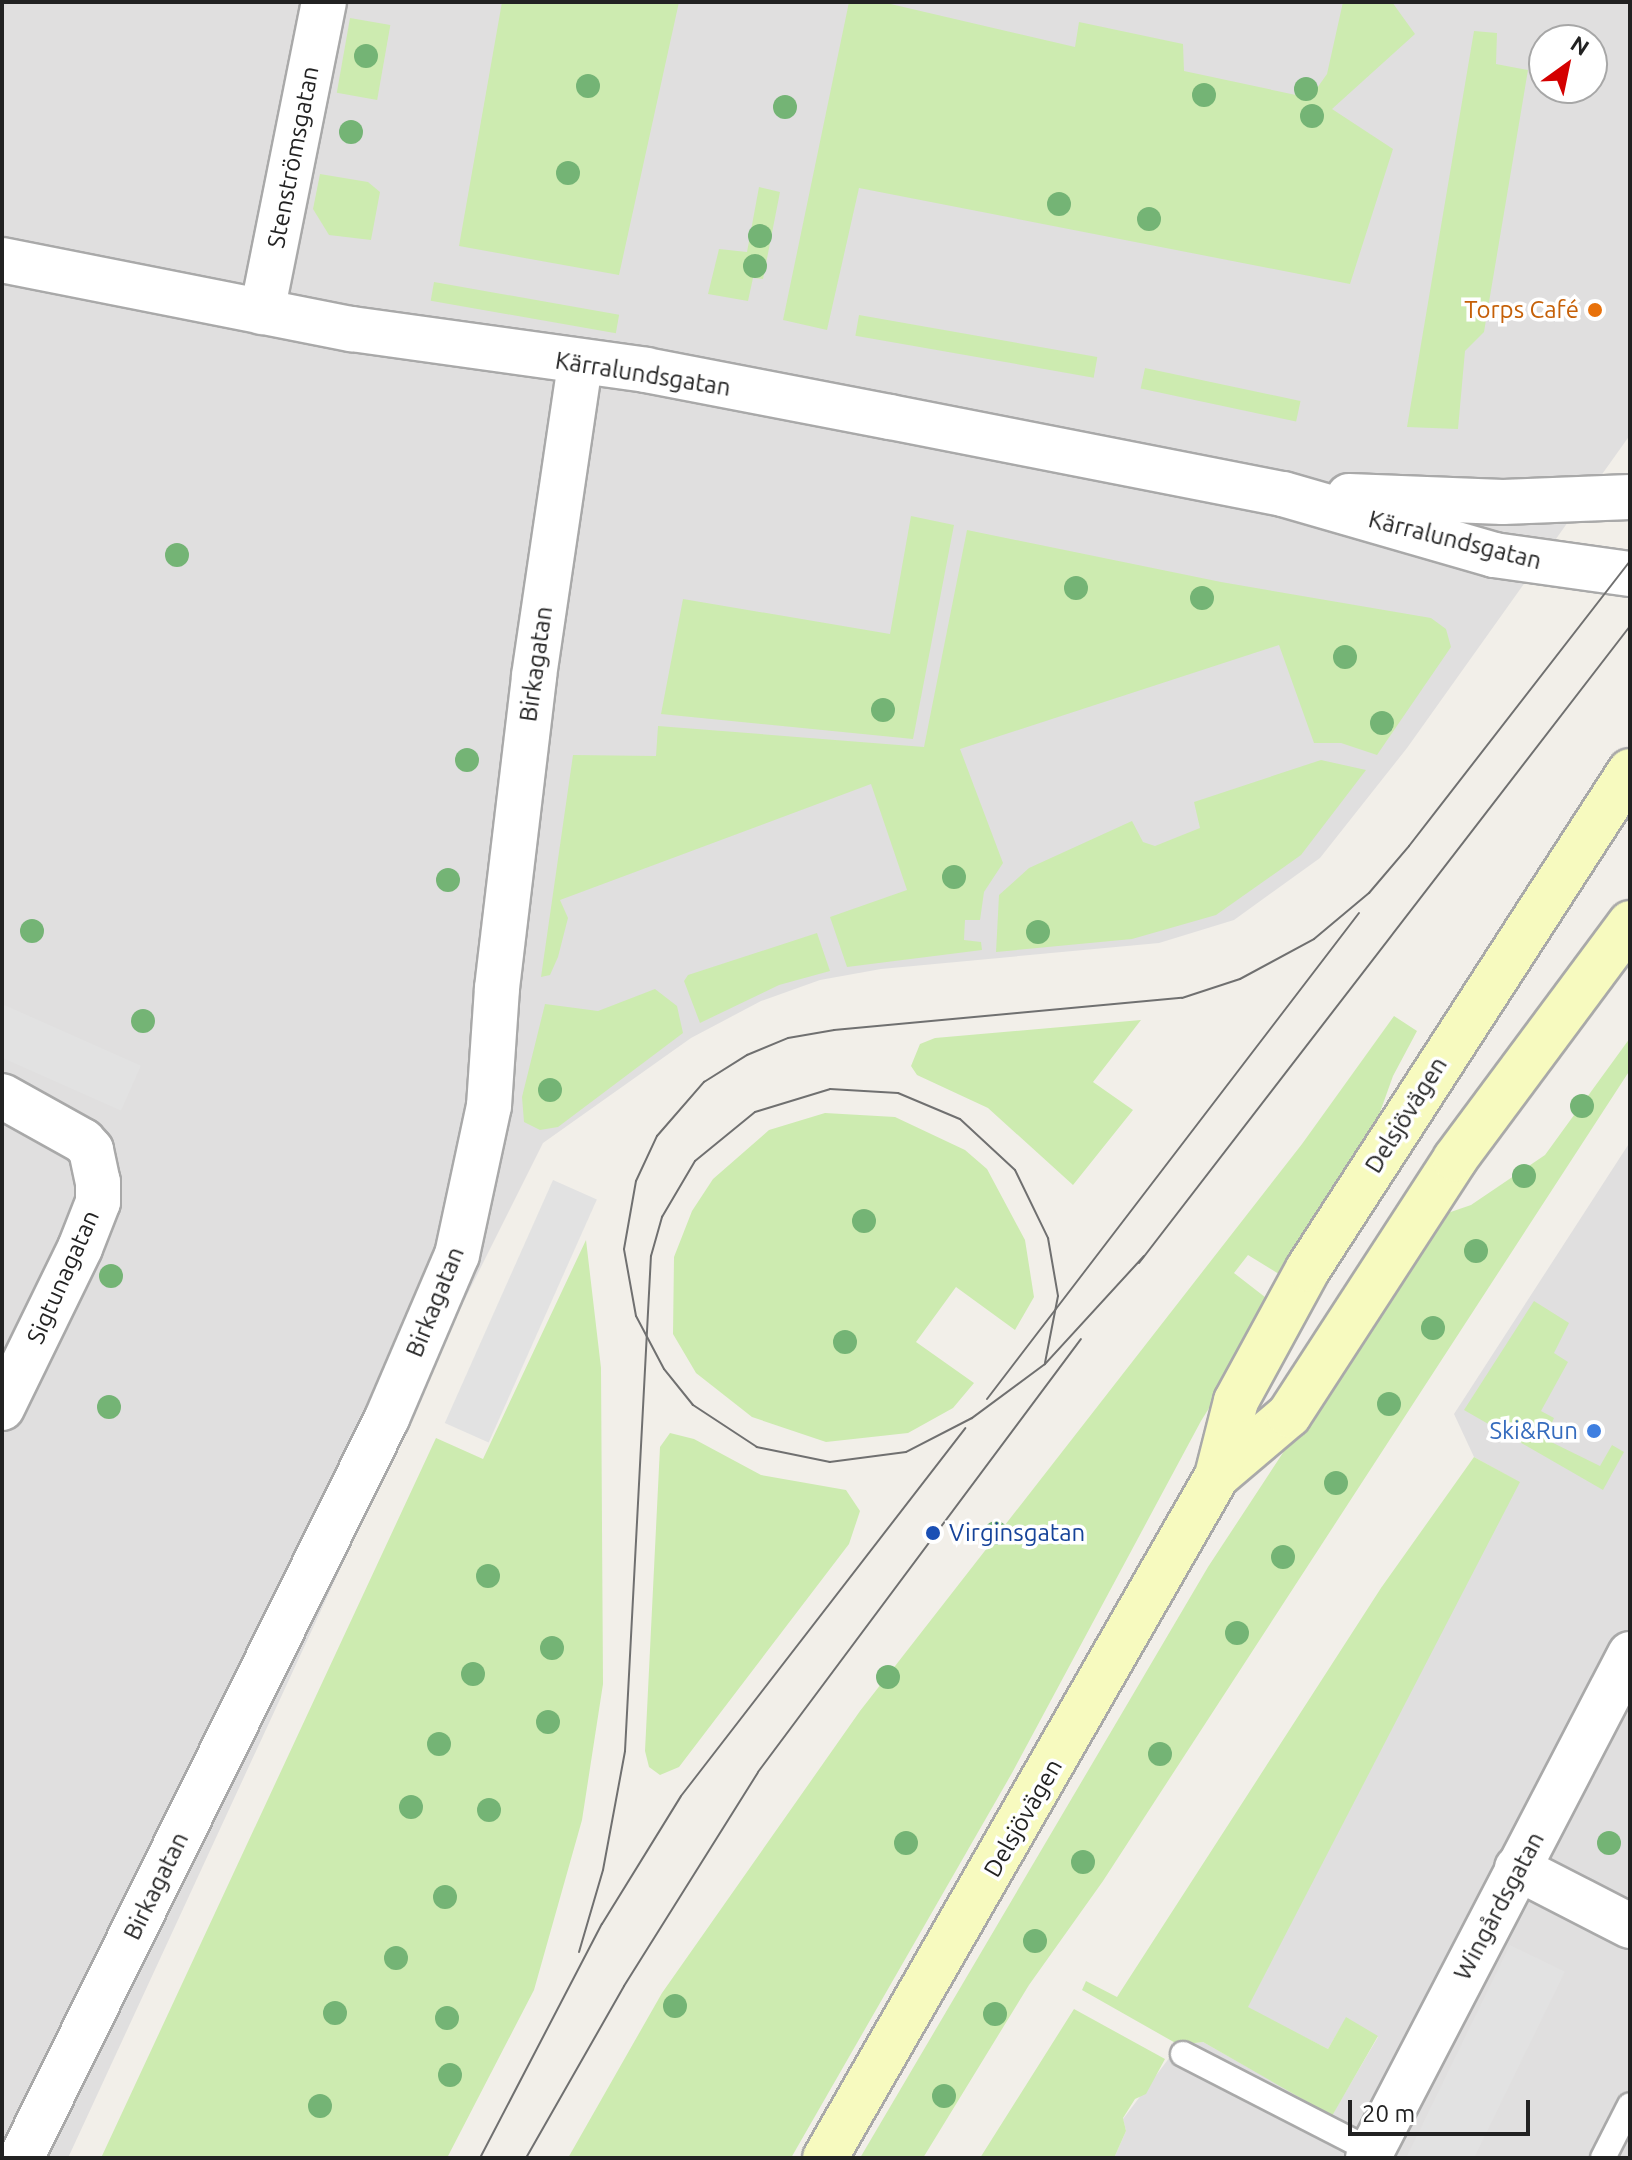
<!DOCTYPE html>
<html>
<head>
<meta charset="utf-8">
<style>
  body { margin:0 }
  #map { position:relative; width:1632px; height:2160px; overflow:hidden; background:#f2efe9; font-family:Ubuntu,sans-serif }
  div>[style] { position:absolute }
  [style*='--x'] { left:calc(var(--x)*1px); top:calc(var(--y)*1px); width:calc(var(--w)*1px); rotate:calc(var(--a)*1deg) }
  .residential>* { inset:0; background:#e0dfdf }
  .grass>* { inset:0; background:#cdebb0; transform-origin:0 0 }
  .parking>* { inset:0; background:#e2e2e2; transform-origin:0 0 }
  .roads { filter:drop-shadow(2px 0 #a9a9a9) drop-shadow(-2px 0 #a9a9a9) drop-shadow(0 2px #a9a9a9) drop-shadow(0 -2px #a9a9a9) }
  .lane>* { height:24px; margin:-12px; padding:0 12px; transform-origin:12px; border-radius:12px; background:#fff }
  .street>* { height:44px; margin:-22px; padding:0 22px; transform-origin:22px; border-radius:22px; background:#fff }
  .secondary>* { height:44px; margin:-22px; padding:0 22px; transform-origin:22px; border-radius:22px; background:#f7fabf }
  .tram>* { height:2px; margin:-1px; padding:0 1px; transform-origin:1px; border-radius:1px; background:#707070 }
  .trees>* { width:24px; height:24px; margin:-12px; border-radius:50%; background:#74b475 }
  .dots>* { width:22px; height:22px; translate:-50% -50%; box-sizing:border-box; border:4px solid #fff; border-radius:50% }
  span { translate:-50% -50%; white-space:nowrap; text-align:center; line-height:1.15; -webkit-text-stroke:7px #fff; paint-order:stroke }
  .street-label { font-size:24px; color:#222 }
  .food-label { font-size:24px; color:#c56008 }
  .right { translate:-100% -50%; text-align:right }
  .shop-label { font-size:24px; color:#366cbe }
  .transit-label { font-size:24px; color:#164399 }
  .left { translate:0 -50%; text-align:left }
  .frame { position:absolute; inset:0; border:4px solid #222; pointer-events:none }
  .north { position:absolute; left:1528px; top:24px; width:80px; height:80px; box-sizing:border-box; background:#fff; border:2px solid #a7a7a7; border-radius:50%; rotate:33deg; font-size:22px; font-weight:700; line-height:32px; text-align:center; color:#222 }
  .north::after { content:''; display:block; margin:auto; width:28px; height:36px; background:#d40000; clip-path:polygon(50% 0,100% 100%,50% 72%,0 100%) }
  .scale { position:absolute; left:1348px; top:2100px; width:182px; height:36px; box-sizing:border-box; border:4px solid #222; border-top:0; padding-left:10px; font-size:24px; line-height:28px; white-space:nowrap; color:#222; -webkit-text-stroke:6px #fff; paint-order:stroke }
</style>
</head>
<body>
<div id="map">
  <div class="residential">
    <i style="clip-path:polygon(evenodd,2px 2px,1630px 2px,1630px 435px,1407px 748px,1320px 858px,1234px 920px,1159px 943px,881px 969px,820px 980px,761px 1001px,691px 1038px,543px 1143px,463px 1303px,68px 2158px,2px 2158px,2px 2px,1544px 40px,1592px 40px,1592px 88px,1544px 88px,1544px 40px)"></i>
    <i style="clip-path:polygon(1630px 1142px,1630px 2158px,1114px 2158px,1126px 2131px,1123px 2119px,1179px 2045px,1203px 2042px,1332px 2115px,1378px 2037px,1346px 2018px,1328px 2049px,1247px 2008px,1519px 1482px,1474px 1457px,1454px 1414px)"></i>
  </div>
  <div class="grass">
    <i style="clip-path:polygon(502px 2px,679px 2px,619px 275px,459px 246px)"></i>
    <i style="clip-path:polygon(849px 2px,882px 2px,1075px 47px,1079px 22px,1183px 44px,1184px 71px,1310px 98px,1327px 74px,1343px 2px,1392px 2px,1415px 34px,1332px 109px,1393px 149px,1350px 284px,859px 188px,827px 330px,783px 320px)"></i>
    <i style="left:350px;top:18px;width:41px;height:76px;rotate:10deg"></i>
    <i style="clip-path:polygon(1474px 31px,1497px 33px,1496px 64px,1528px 70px,1484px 332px,1465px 351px,1458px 429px,1407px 427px)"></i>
    <i style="clip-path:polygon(320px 174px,368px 182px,380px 192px,371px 240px,329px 235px,313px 209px)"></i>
    <i style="clip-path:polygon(759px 187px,780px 192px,763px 279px,753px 278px,748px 301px,708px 294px,719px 249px,747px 252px)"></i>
    <i style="left:434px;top:282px;width:188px;height:19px;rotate:10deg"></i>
    <i style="left:859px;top:315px;width:242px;height:21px;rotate:10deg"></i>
    <i style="left:1145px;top:368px;width:159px;height:21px;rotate:12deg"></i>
    <i style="clip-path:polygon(911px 516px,954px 525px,913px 739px,661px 714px,683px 599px,890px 634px)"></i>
    <i style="clip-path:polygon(967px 530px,1221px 582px,1431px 618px,1446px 629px,1451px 647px,1377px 755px,1341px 743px,1314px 743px,1279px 645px,960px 749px,1003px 863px,984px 892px,980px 920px,965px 920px,964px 940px,981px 942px,982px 950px,847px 967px,830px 917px,907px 890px,871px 784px,560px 900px,568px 918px,558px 957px,550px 975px,541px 977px,573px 755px,656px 756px,658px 726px,924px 747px)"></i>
    <i style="clip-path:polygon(1321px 760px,1366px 770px,1301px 855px,1216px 915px,1132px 939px,996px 952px,999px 895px,1029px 868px,1132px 821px,1143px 842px,1155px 846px,1200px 828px,1194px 802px)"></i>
    <i style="clip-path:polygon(817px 933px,830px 971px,779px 985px,700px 1023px,684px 981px,688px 975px)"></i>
    <i style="clip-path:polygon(655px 989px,677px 1006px,683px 1033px,558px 1127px,540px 1130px,524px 1122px,522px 1097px,545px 1004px,598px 1011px)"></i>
    <i style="clip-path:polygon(1394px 1016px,1417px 1031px,1393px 1076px,1370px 1140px,1287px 1279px,1248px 1255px,1234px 1273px,1274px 1304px,1201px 1421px,1012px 1773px,791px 2158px,568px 2158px,662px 1993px,860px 1711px,1302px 1144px)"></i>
    <i style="clip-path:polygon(1141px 1020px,1093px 1082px,1133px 1110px,1073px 1185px,988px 1108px,917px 1075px,911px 1066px,920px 1044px,935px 1038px)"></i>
    <i style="clip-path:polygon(1630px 1038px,1630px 1070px,1103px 1881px,1029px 1985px,923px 2158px,860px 2158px,1208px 1567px,1420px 1244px,1442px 1215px,1471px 1205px,1545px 1155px)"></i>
    <i style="clip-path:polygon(825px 1113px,895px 1117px,965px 1150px,987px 1169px,1025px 1240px,1034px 1297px,1015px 1330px,956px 1287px,916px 1342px,974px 1383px,953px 1408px,908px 1433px,826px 1442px,752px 1417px,696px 1373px,673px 1334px,674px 1257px,692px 1211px,713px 1179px,769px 1130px)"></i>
    <i style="clip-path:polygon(586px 1240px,601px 1368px,603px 1684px,582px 1820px,534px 1990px,447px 2158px,101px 2158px,436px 1438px,483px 1459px)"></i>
    <i style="clip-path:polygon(1534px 1301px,1569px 1323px,1554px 1353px,1568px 1362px,1541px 1411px,1554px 1418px,1545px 1439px,1600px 1466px,1612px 1445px,1624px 1452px,1603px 1490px,1464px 1410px)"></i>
    <i style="clip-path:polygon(670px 1433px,694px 1439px,761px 1475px,846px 1490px,860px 1511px,849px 1544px,679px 1767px,660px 1775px,649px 1767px,645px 1751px,660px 1447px)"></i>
    <i style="clip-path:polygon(1474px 1457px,1520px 1482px,1248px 2007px,1328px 2049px,1346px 2017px,1378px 2036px,1332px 2116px,1203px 2042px,1179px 2045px,1082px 1990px,1086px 1981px,1117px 1997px,1381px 1588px)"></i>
    <i style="clip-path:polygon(1074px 2009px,1165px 2059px,1146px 2094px,1135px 2099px,1123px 2118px,1126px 2131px,1114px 2158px,980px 2158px)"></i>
  </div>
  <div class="parking">
    <i style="left:2px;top:1004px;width:152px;height:49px;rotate:24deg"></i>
    <i style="left:553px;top:1180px;width:48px;height:266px;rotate:24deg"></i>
    <i style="left:1510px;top:1945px;width:61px;height:238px;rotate:26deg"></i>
  </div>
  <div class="roads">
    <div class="lane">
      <i style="--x:1183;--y:2054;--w:212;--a:27.2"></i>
      <i style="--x:1603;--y:2158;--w:59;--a:-63"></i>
    </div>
    <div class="street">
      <i style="--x:2;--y:260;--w:357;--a:11.2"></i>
      <i style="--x:352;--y:329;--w:297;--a:7.9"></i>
      <i style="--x:646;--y:370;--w:248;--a:10.9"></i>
      <i style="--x:890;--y:417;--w:400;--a:11.1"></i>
      <i style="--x:1283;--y:494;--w:220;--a:16.1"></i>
      <i style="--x:1494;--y:555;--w:137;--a:8"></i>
      <i style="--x:262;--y:312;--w:316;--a:-78.7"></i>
      <i style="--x:1349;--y:496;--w:154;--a:2.2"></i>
      <i style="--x:1503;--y:502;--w:127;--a:-2.3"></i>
      <i style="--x:2;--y:1096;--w:93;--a:29.1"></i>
      <i style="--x:83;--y:1141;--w:12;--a:48"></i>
      <i style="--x:91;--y:1150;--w:33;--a:78"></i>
      <i style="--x:98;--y:1182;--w:20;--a:90"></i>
      <i style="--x:98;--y:1202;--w:49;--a:111.4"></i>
      <i style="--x:80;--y:1248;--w:178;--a:116"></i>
      <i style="--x:1517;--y:1868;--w:127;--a:27.2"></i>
      <i style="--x:21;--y:2158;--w:826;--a:-63.68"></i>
      <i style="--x:387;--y:1418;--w:177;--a:-66.8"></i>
      <i style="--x:457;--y:1255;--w:152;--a:-77.9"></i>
      <i style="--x:489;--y:1106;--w:118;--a:-86.1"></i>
      <i style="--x:497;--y:988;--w:314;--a:-83.2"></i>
      <i style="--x:534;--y:676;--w:315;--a:-81.6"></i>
      <i style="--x:1368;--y:2158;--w:568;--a:-62.53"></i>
    </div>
    <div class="secondary">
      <i style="--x:1217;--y:1476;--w:94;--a:-40.3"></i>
      <i style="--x:1289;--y:1415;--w:305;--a:-57"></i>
      <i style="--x:1455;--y:1159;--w:294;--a:-53.4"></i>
      <i style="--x:825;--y:2158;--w:787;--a:-60.11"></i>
      <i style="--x:1217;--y:1476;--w:77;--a:-75.8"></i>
      <i style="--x:1236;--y:1401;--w:150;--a:-61.4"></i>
      <i style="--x:1308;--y:1269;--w:593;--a:-57.11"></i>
    </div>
  </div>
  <div class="tram">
    <i style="--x:1144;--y:1256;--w:147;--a:132.5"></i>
    <i style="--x:1045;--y:1364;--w:91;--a:143.5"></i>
    <i style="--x:972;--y:1418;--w:74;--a:152.7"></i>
    <i style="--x:906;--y:1452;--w:77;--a:172.5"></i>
    <i style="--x:830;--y:1462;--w:75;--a:-168.4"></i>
    <i style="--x:757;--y:1447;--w:77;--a:-146.7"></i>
    <i style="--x:693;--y:1405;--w:46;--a:-128.9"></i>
    <i style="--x:664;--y:1369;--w:60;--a:-117.8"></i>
    <i style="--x:636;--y:1316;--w:68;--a:-100.2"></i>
    <i style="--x:624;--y:1249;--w:69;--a:-80"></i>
    <i style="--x:636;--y:1181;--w:50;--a:-65"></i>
    <i style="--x:657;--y:1136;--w:72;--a:-49"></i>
    <i style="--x:704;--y:1082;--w:51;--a:-32.1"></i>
    <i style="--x:747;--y:1055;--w:44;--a:-22.5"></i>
    <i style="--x:788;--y:1038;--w:47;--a:-9.9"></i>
    <i style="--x:834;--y:1030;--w:349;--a:-5.3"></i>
    <i style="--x:1182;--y:998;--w:61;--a:-18.1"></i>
    <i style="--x:1240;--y:979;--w:84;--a:-28.4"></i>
    <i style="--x:1314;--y:939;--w:72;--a:-39.9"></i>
    <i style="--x:1369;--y:893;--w:62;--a:-49.6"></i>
    <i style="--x:1409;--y:846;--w:361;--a:-52.2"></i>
    <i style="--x:1139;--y:1263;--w:804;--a:-52.37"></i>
    <i style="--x:987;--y:1399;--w:612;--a:-52.57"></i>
    <i style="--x:579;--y:1952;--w:85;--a:-73.7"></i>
    <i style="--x:603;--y:1870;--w:121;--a:-79.5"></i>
    <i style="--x:625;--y:1751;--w:496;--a:-87"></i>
    <i style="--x:651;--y:1256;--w:41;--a:-74.2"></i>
    <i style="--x:662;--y:1217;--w:65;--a:-59.5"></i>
    <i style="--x:695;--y:1161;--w:77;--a:-39.2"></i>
    <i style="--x:755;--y:1112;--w:78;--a:-17"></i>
    <i style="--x:830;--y:1089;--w:68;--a:3.4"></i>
    <i style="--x:898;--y:1093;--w:67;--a:22.8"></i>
    <i style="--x:960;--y:1119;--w:75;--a:42.8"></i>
    <i style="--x:1015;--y:1170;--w:76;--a:64.1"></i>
    <i style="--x:1048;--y:1238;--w:59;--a:80.2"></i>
    <i style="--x:1058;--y:1296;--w:68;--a:101"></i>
    <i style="--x:480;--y:2158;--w:264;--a:-62.5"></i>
    <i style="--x:602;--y:1924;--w:150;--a:-58.3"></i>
    <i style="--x:681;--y:1796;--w:465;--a:-52.3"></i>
    <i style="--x:526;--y:2158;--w:198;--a:-60.3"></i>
    <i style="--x:624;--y:1986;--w:252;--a:-57.9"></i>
    <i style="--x:758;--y:1772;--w:540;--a:-53.28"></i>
  </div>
  <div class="trees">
    <i style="left:366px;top:56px"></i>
    <i style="left:588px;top:86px"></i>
    <i style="left:1306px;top:89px"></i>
    <i style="left:1204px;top:95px"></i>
    <i style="left:785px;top:107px"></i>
    <i style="left:1312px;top:116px"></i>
    <i style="left:351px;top:132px"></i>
    <i style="left:568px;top:173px"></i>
    <i style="left:1059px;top:204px"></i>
    <i style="left:1149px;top:219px"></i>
    <i style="left:760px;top:236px"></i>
    <i style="left:755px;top:266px"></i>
    <i style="left:177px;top:555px"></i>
    <i style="left:1076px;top:588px"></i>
    <i style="left:1202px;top:598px"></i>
    <i style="left:1345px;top:657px"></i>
    <i style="left:883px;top:710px"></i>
    <i style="left:1382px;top:723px"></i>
    <i style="left:467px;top:760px"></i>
    <i style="left:954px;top:877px"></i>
    <i style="left:448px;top:880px"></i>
    <i style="left:32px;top:931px"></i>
    <i style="left:1038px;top:932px"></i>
    <i style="left:143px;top:1021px"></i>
    <i style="left:550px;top:1090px"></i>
    <i style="left:1582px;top:1106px"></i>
    <i style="left:1524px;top:1176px"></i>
    <i style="left:864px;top:1221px"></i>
    <i style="left:1476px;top:1251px"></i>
    <i style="left:111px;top:1276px"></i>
    <i style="left:1433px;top:1328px"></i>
    <i style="left:845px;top:1342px"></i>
    <i style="left:1389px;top:1404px"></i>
    <i style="left:109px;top:1407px"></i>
    <i style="left:1336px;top:1483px"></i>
    <i style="left:996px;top:1533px"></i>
    <i style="left:1283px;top:1557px"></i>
    <i style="left:488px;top:1576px"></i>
    <i style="left:1237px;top:1633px"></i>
    <i style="left:552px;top:1648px"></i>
    <i style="left:473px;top:1674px"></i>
    <i style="left:888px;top:1677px"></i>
    <i style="left:548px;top:1722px"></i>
    <i style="left:439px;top:1744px"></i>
    <i style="left:1160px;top:1754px"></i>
    <i style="left:411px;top:1807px"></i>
    <i style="left:489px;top:1810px"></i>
    <i style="left:906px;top:1843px"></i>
    <i style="left:1609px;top:1843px"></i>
    <i style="left:1083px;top:1862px"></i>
    <i style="left:445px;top:1897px"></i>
    <i style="left:1035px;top:1941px"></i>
    <i style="left:396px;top:1958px"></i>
    <i style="left:675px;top:2006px"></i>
    <i style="left:335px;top:2013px"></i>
    <i style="left:995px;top:2014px"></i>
    <i style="left:447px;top:2018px"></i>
    <i style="left:450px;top:2075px"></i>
    <i style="left:944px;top:2096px"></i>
    <i style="left:320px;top:2106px"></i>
  </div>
  <div class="dots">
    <i style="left:1595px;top:310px;background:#e8710a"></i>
    <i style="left:1594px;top:1431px;background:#3f7fe0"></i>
    <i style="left:933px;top:1533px;background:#1a4fb4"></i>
  </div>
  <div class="street-label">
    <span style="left:293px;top:157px;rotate:-79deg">Stenströmsgatan</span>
    <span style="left:643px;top:374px;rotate:9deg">Kärralundsgatan</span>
    <span style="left:1455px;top:540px;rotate:14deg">Kärralundsgatan</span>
    <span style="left:536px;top:664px;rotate:-82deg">Birkagatan</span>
    <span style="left:1406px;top:1115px;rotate:-58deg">Delsjövägen</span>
    <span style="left:63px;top:1277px;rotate:-66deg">Sigtunagatan</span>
    <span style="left:435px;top:1302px;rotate:-68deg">Birkagatan</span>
    <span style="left:1023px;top:1818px;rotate:-60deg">Delsjövägen</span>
    <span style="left:156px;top:1886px;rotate:-64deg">Birkagatan</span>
    <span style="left:1499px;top:1906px;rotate:-62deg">Wingårdsgatan</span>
  </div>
  <div class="food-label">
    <span class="right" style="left:1579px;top:310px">Torps Café</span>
  </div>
  <div class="shop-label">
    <span class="right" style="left:1578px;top:1431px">Ski&amp;Run</span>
  </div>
  <div class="transit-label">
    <span class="left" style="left:949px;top:1533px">Virginsgatan</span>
  </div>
  <div class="frame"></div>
  <div class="north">N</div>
  <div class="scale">20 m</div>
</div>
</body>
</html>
